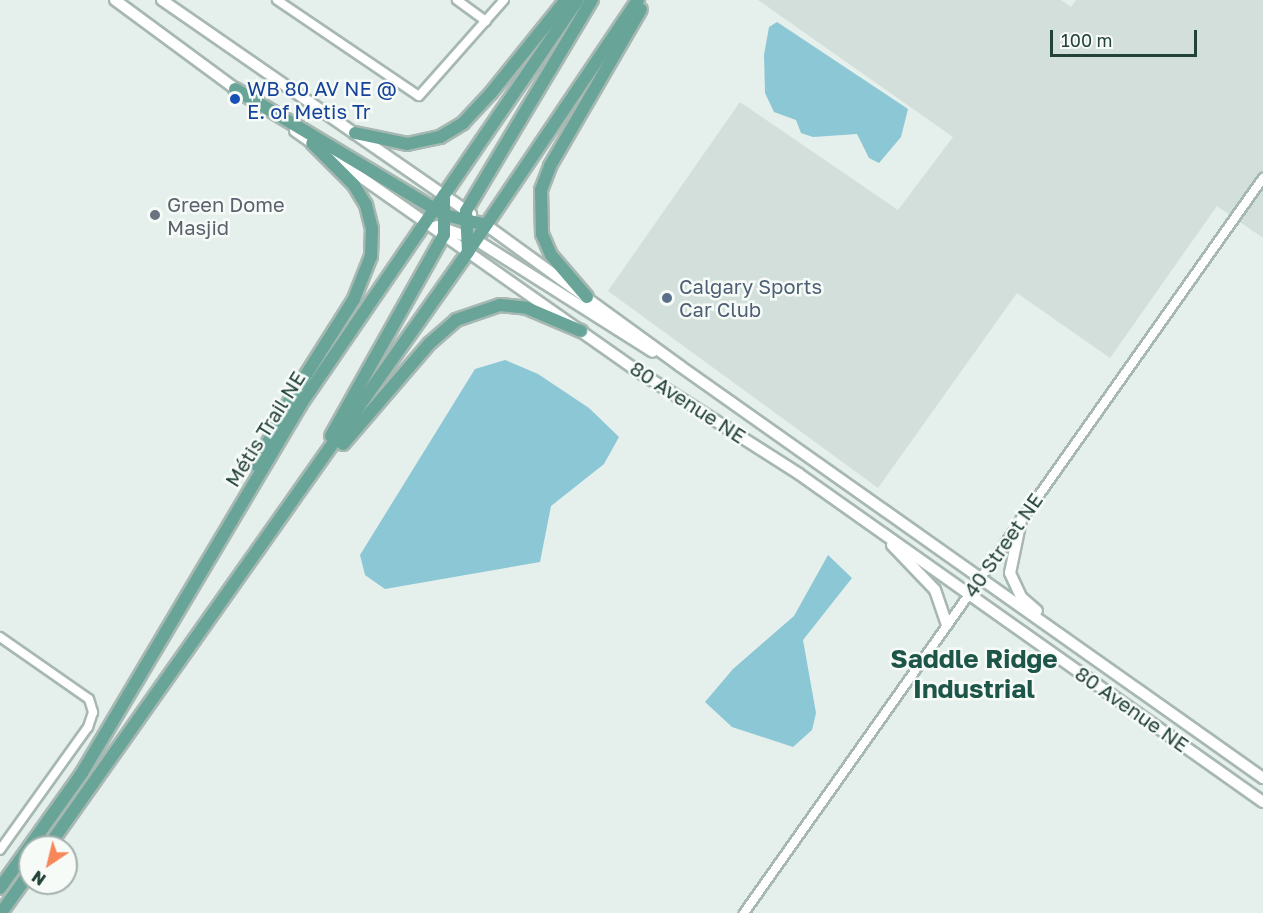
<!DOCTYPE html>
<html>
<head>
<meta charset="utf-8">
<style>
  body { margin:0 }
  #map { position:relative; width:1263px; height:913px; overflow:hidden; background:#e5efeb; font-family:"Golos Text",sans-serif }
  div>[style] { position:absolute }
  [style*='--x'] { left:calc(var(--x)*1px); top:calc(var(--y)*1px); width:calc(var(--w)*1px); rotate:calc(var(--a)*1deg) }
  .built>* { inset:0; background:#d3dfda }
  .water>* { inset:0; background:#8cc7d5 }
  .roads { filter:drop-shadow(2px 0 #a7b8b2) drop-shadow(-2px 0 #a7b8b2) drop-shadow(0 2px #a7b8b2) drop-shadow(0 -2px #a7b8b2) }
  .minor>* { height:8px; margin:-4px; padding:0 4px; transform-origin:4px; border-radius:4px; background:#fff }
  .tertiary>* { height:10px; margin:-5px; padding:0 5px; transform-origin:5px; border-radius:5px; background:#fff }
  .secondary>* { height:10px; margin:-5px; padding:0 5px; transform-origin:5px; border-radius:5px; background:#fff }
  .primary>* { height:12px; margin:-6px; padding:0 6px; transform-origin:6px; border-radius:6px; background:#68a598 }
  .dots>* { width:16px; height:16px; translate:-50% -50%; box-sizing:border-box; border:3px solid #f6fbf8; border-radius:50% }
  span { translate:-50% -50%; white-space:nowrap; text-align:center; line-height:1.15; -webkit-text-stroke:5px #f6fbf8; paint-order:stroke }
  .transit-label { font-size:20px; color:#164399 }
  .left { translate:0 -50%; text-align:left }
  .worship-label { font-size:20px; color:#5b616d }
  .service-label { font-size:20px; color:#4e5e75 }
  .street-label { font-size:20px; color:#23423a }
  .district-label { font-size:26px; color:#1e5549; font-weight:700 }
  .north { position:absolute; left:18px; top:835px; width:60px; height:60px; box-sizing:border-box; background:#f6fbf8; border:2px solid #a2b1ac; border-radius:50%; rotate:215deg; font-size:16px; font-weight:700; line-height:24px; text-align:center; color:#23423a }
  .north::after { content:''; display:block; margin:auto; width:21px; height:27px; background:#f6875b; clip-path:polygon(50% 0,100% 100%,50% 72%,0 100%) }
  .scale { position:absolute; left:1050px; top:30px; width:147px; height:27px; box-sizing:border-box; border:3px solid #23423a; border-top:0; padding-left:8px; font-size:18px; line-height:21px; white-space:nowrap; color:#23423a; -webkit-text-stroke:4px #f6fbf8; paint-order:stroke }
</style>
</head>
<body>
<div id="map">
  <div class="built">
    <i style="clip-path:polygon(758px 0,1061px 0,1071px 7px,1076px 0,1263px 0,1263px 238px,1217px 206px,1110px 358px,1017px 293px,878px 488px,608px 291px,740px 102px,898px 210px,953px 137px)"></i>
  </div>
  <div class="water">
    <i style="clip-path:polygon(777px 22px,908px 109px,901px 137px,879px 163px,869px 158px,857px 134px,813px 137px,801px 133px,796px 120px,774px 112px,765px 93px,764px 55px,769px 27px)"></i>
    <i style="clip-path:polygon(505px 360px,538px 374px,589px 408px,619px 437px,604px 464px,551px 506px,540px 562px,385px 589px,365px 575px,360px 555px,475px 369px)"></i>
    <i style="clip-path:polygon(828px 555px,852px 578px,803px 640px,816px 713px,812px 730px,793px 747px,732px 727px,705px 702px,733px 669px,794px 616px)"></i>
  </div>
  <div class="roads">
    <div class="minor">
      <i style="--x:277;--y:0;--w:171;--a:34.1"></i>
      <i style="--x:419;--y:96;--w:128;--a:-48.5"></i>
      <i style="--x:457;--y:0;--w:36;--a:36"></i>
      <i style="--x:0;--y:637;--w:108;--a:34.9"></i>
      <i style="--x:89;--y:699;--w:14;--a:73"></i>
      <i style="--x:93;--y:712;--w:16;--a:108"></i>
      <i style="--x:88;--y:727;--w:151;--a:125.6"></i>
      <i style="--x:744;--y:913;--w:900;--a:-54.77"></i>
    </div>
    <div class="tertiary">
      <i style="--x:486;--y:225;--w:240;--a:36"></i>
      <i style="--x:680;--y:366;--w:714;--a:35.25"></i>
      <i style="--x:437;--y:226;--w:41;--a:19.7"></i>
      <i style="--x:476;--y:240;--w:209;--a:32.3"></i>
      <i style="--x:468;--y:252;--w:205;--a:35.1"></i>
      <i style="--x:636;--y:370;--w:193;--a:32.5"></i>
      <i style="--x:799;--y:474;--w:568;--a:35.26"></i>
      <i style="--x:1021;--y:520;--w:54;--a:101.7"></i>
      <i style="--x:1010;--y:573;--w:26;--a:65"></i>
      <i style="--x:1021;--y:597;--w:21;--a:41"></i>
      <i style="--x:892;--y:545;--w:62;--a:46.3"></i>
      <i style="--x:935;--y:590;--w:36;--a:71"></i>
    </div>
    <div class="secondary">
      <i style="--x:115;--y:0;--w:155;--a:36.4"></i>
      <i style="--x:162;--y:0;--w:376;--a:34.7"></i>
      <i style="--x:295;--y:131;--w:211;--a:35"></i>
    </div>
    <div class="primary">
      <i style="--x:235;--y:89;--w:245;--a:31"></i>
      <i style="--x:445;--y:215;--w:42;--a:13.7"></i>
      <i style="--x:355;--y:133;--w:53;--a:11.9"></i>
      <i style="--x:407;--y:144;--w:34;--a:-12"></i>
      <i style="--x:440;--y:137;--w:27;--a:-31"></i>
      <i style="--x:463;--y:123;--w:41;--a:-47"></i>
      <i style="--x:491;--y:93;--w:119;--a:-51.1"></i>
      <i style="--x:468;--y:252;--w:41;--a:-92.8"></i>
      <i style="--x:466;--y:211;--w:246;--a:-59.2"></i>
      <i style="--x:587;--y:297;--w:55;--a:-130.6"></i>
      <i style="--x:551;--y:255;--w:23;--a:-113"></i>
      <i style="--x:542;--y:234;--w:44;--a:-91.3"></i>
      <i style="--x:541;--y:190;--w:26;--a:-69"></i>
      <i style="--x:550;--y:166;--w:181;--a:-59.9"></i>
      <i style="--x:331;--y:436;--w:231;--a:-60.7"></i>
      <i style="--x:444;--y:235;--w:40;--a:-90"></i>
      <i style="--x:343;--y:444;--w:133;--a:-49.3"></i>
      <i style="--x:430;--y:343;--w:35;--a:-41"></i>
      <i style="--x:456;--y:320;--w:46;--a:-18.8"></i>
      <i style="--x:500;--y:305;--w:27;--a:6"></i>
      <i style="--x:527;--y:308;--w:59;--a:23.1"></i>
      <i style="--x:256;--y:465;--w:73;--a:-62.4"></i>
      <i style="--x:290;--y:400;--w:120;--a:-57.6"></i>
      <i style="--x:354;--y:299;--w:46;--a:-68.4"></i>
      <i style="--x:371;--y:256;--w:27;--a:-88"></i>
      <i style="--x:372;--y:229;--w:25;--a:-104"></i>
      <i style="--x:366;--y:205;--w:23;--a:-121"></i>
      <i style="--x:354;--y:185;--w:59;--a:-135"></i>
      <i style="--x:48;--y:847;--w:728;--a:-54.78"></i>
      <i style="--x:468;--y:252;--w:304;--a:-56"></i>
      <i style="--x:0;--y:888;--w:141;--a:-54.5"></i>
      <i style="--x:82;--y:773;--w:429;--a:-59.3"></i>
      <i style="--x:301;--y:404;--w:490;--a:-55.6"></i>
      <i style="--x:1;--y:913;--w:50;--a:-54.7"></i>
    </div>
  </div>
  <div class="dots">
    <i style="left:235px;top:99px;background:#1a4fb4"></i>
    <i style="left:155px;top:215px;background:#6b7280"></i>
    <i style="left:667px;top:298px;background:#5c6f8a"></i>
  </div>
  <div class="transit-label">
    <span class="left" style="left:247px;top:100px">WB 80 AV NE @<br>E. of Metis Tr</span>
  </div>
  <div class="worship-label">
    <span class="left" style="left:167px;top:216px">Green Dome<br>Masjid</span>
  </div>
  <div class="service-label">
    <span class="left" style="left:679px;top:298px">Calgary Sports<br>Car Club</span>
  </div>
  <div class="street-label">
    <span style="left:688px;top:402px;rotate:33deg">80 Avenue NE</span>
    <span style="left:265px;top:429px;rotate:-58deg">Métis Trail NE</span>
    <span style="left:1003px;top:545px;rotate:-55deg">40 Street NE</span>
    <span style="left:1132px;top:709px;rotate:35deg">80 Avenue NE</span>
  </div>
  <div class="district-label">
    <span style="left:974px;top:674px">Saddle Ridge<br>Industrial</span>
  </div>
  <div class="north">N</div>
  <div class="scale">100 m</div>
</div>
</body>
</html>
